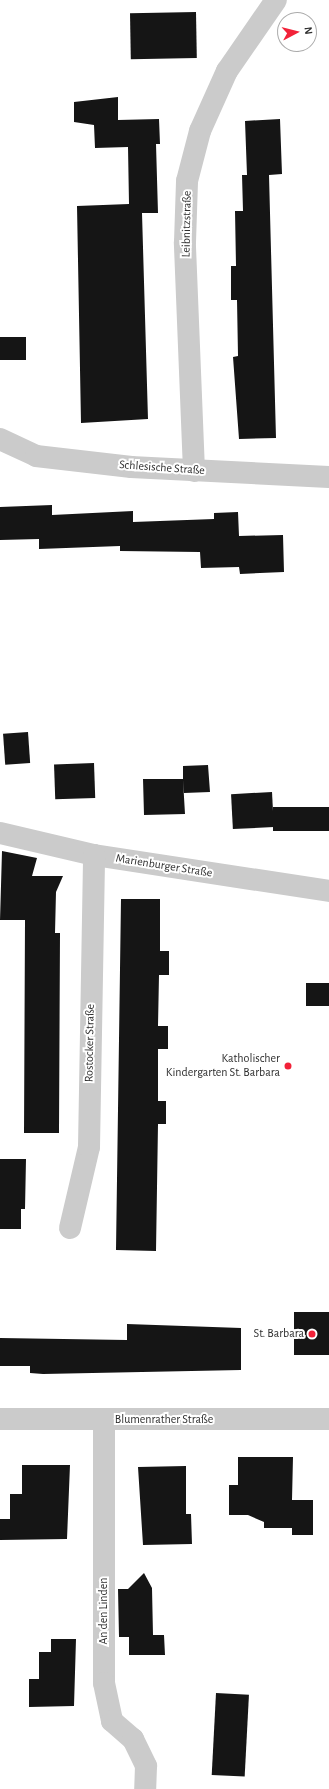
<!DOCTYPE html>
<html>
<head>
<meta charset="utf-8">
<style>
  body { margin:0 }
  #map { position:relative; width:329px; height:1789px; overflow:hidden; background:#fff; font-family:"Alegreya Sans",sans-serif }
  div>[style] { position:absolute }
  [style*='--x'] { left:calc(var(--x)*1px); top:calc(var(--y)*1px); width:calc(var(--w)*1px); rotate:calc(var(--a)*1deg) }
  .building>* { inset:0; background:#151515; transform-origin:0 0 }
  .minor>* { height:22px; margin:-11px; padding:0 11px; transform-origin:11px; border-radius:11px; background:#cbcbcb }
  .tertiary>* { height:22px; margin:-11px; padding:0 11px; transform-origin:11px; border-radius:11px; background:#cbcbcb }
  .dots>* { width:11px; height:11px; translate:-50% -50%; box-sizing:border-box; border:2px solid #fff; border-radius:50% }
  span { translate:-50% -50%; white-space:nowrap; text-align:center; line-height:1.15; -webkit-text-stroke:4px #fff; paint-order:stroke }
  .street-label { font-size:12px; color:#2e2e2e }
  .poi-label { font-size:12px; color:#2e2e2e }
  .right { translate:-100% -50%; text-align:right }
  .north { position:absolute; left:277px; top:12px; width:40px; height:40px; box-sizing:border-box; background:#fff; border:1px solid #ababab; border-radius:50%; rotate:83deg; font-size:11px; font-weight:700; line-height:16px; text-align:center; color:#2e2e2e }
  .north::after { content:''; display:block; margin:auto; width:14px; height:18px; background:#f22239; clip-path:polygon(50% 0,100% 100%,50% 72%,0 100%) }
</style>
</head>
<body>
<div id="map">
  <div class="building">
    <i style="left:196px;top:12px;width:46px;height:66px;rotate:89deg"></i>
    <i style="clip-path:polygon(118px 97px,118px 120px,159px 119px,160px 144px,156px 144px,158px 213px,142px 213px,148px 419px,81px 423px,77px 206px,129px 204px,128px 147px,95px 148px,94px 125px,74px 122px,74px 102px)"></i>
    <i style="clip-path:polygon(280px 119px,282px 174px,269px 175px,276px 438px,239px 439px,233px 357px,238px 356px,237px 300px,231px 300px,231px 266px,236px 266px,235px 211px,243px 211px,242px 175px,247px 175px,245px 121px)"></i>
    <i style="left:26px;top:337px;width:23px;height:26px;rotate:90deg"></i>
    <i style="clip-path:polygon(52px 505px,52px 515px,133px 511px,133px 522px,214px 519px,214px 513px,238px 512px,239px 536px,283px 535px,284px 572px,240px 574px,239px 567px,201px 568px,200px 552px,120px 551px,120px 546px,39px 549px,39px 539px,0 540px,0 507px)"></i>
    <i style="left:28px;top:732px;width:31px;height:25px;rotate:86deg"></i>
    <i style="left:94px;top:763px;width:35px;height:40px;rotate:88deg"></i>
    <i style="clip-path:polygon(208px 765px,210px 792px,184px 793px,183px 780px,185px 814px,144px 815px,143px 779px,183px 779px,183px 766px)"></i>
    <i style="left:272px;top:792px;width:35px;height:41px;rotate:87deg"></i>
    <i style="left:329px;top:807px;width:24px;height:56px;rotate:90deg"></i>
    <i style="clip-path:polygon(2px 851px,37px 858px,32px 876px,63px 876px,56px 892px,55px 933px,60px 933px,59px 1133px,24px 1133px,25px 920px,0 920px)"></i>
    <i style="clip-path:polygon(121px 899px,160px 899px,160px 951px,169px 951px,169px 975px,159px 975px,158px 1026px,168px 1026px,168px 1049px,158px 1049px,158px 1101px,166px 1101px,166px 1124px,158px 1124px,156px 1251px,116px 1250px)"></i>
    <i style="left:329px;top:983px;width:23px;height:23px;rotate:90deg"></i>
    <i style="clip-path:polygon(0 1159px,26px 1159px,25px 1209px,21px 1209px,21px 1229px,0 1229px)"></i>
    <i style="left:329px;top:1312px;width:43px;height:35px;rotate:90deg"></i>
    <i style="clip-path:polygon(127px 1324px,241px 1328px,241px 1370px,43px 1374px,30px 1373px,30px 1366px,0 1366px,0 1338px,127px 1340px)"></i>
    <i style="clip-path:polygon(238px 1457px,293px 1457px,292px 1500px,313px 1500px,313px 1535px,292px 1535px,292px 1528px,264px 1528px,264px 1522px,248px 1515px,229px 1515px,229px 1485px,238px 1485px)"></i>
    <i style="clip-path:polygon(22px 1465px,70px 1465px,67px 1539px,0 1540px,0 1519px,10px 1519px,10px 1494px,22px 1494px)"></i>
    <i style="clip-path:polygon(186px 1466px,186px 1514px,191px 1514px,192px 1544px,143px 1545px,138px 1467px)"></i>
    <i style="clip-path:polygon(144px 1573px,152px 1588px,153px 1635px,164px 1635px,165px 1655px,129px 1655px,129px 1637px,119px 1637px,118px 1589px,128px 1589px)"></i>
    <i style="clip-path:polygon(51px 1639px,76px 1639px,74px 1706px,29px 1707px,29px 1679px,39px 1679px,39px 1652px,51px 1652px)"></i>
    <i style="left:216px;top:1693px;width:33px;height:82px;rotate:3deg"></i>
  </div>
  <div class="minor">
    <i style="--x:0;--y:439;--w:40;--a:25"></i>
    <i style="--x:36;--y:456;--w:96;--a:6.6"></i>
    <i style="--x:131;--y:467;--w:198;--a:2.9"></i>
    <i style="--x:194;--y:471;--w:229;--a:-92.3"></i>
    <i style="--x:185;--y:242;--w:61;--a:-88.1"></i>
    <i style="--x:187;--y:181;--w:52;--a:-75.4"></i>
    <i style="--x:200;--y:131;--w:66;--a:-65.8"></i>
    <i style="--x:227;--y:71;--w:86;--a:-55.4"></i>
    <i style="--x:0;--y:833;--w:97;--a:13.2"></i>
    <i style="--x:94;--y:855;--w:238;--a:8.7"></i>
    <i style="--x:70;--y:1228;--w:83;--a:-76.8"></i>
    <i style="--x:89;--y:1147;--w:292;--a:-89"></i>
    <i style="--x:104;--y:1420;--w:263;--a:90"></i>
    <i style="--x:104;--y:1683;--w:39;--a:78"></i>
    <i style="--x:112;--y:1721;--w:28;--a:41"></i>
    <i style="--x:133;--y:1739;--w:30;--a:64"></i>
    <i style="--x:146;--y:1766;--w:23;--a:92"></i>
  </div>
  <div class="tertiary">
    <i style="--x:0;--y:1419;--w:329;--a:0"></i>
  </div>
  <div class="dots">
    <i style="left:288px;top:1066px;background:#f22239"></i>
    <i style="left:312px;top:1334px;background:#f22239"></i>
  </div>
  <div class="street-label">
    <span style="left:187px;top:224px;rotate:-89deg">Leibnitzstraße</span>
    <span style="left:162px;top:468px;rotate:4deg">Schlesische Straße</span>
    <span style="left:164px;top:866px;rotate:9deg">Marienburger Straße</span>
    <span style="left:90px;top:1043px;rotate:-89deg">Rostocker Straße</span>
    <span style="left:164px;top:1420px">Blumenrather Straße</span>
    <span style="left:104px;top:1611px;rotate:-90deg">An den Linden</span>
  </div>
  <div class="poi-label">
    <span class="right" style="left:280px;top:1066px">Katholischer<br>Kindergarten St. Barbara</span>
    <span class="right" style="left:304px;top:1334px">St. Barbara</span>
  </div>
  <div class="north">N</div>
</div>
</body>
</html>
